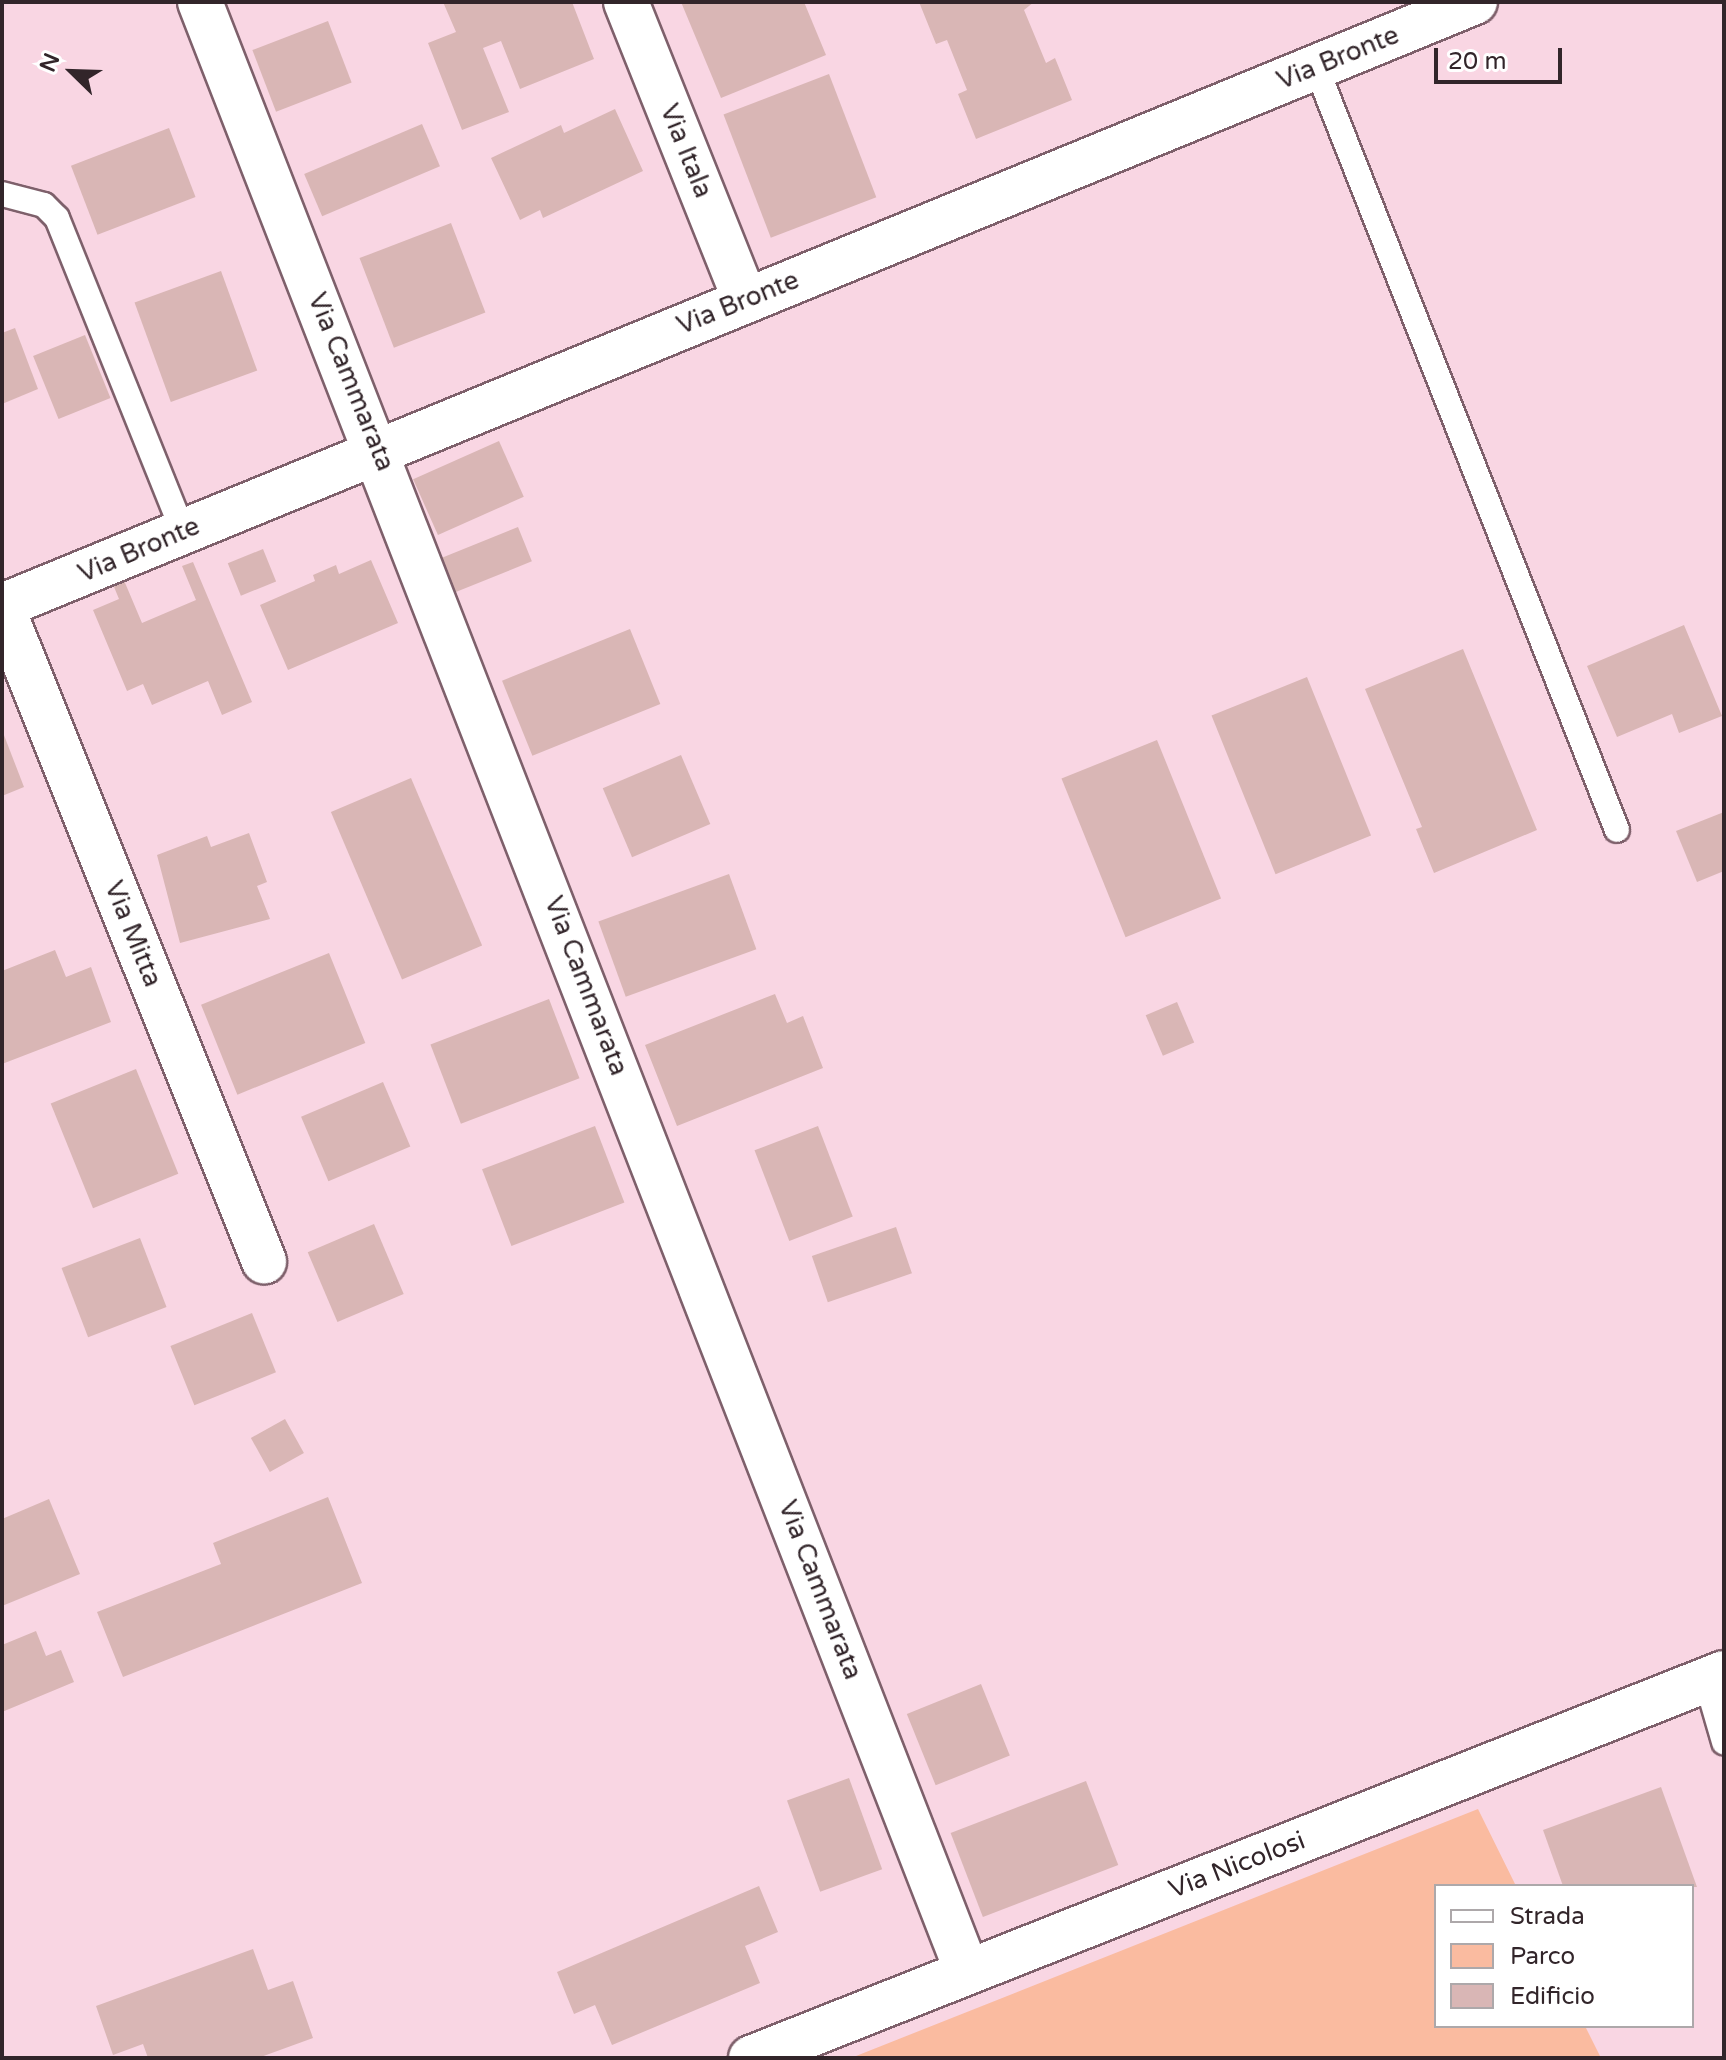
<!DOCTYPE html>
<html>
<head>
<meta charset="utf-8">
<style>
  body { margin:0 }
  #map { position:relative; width:1726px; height:2060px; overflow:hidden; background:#f9d6e3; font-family:"Varela Round",sans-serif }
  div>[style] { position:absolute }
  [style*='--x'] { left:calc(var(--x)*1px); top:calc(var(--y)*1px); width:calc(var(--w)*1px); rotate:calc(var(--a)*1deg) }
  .green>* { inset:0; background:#fabba0 }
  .building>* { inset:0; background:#d9b6b5; transform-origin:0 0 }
  .roads { filter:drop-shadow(2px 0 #7e606b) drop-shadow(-2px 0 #7e606b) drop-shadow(0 2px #7e606b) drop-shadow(0 -2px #7e606b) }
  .lane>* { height:24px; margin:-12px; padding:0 12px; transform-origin:12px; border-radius:12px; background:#fff }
  .street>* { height:44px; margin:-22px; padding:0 22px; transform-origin:22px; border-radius:22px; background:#fff }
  span { translate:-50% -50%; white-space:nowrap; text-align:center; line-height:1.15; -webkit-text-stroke:8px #fff; paint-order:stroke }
  .street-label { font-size:26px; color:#32252a }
  .frame { position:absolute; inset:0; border:4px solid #32252a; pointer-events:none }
  .legend { position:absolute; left:1434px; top:1884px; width:260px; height:144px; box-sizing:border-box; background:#fff; border:2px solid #ada8aa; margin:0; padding:10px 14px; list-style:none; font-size:24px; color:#32252a }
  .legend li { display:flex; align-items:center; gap:16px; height:40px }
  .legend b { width:40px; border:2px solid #ada8aa }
  .north { position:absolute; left:32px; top:32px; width:80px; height:80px; -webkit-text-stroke:6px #fff; paint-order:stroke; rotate:293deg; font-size:22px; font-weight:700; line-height:32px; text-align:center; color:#32252a }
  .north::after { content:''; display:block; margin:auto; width:28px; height:36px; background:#32252a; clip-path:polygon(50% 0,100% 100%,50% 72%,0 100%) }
  .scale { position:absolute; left:1434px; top:48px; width:128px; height:36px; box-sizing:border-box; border:4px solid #32252a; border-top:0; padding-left:10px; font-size:24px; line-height:28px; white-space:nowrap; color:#32252a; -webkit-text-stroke:6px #fff; paint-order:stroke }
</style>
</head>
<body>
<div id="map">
  <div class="green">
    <i style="clip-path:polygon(1478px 1809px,1516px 1886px,1436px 1886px,1436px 2026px,1585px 2026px,1601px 2058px,851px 2058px)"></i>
  </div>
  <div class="building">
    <i style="clip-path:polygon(443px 2px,572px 2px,594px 59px,520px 89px,501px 41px,483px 48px,509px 112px,462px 130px,428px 43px,456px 32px)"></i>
    <i style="clip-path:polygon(681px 2px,804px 2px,826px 55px,721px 98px)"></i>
    <i style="clip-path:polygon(919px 2px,1034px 2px,1024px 10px,1046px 63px,1055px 58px,1072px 100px,976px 139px,958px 94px,967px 90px,947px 40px,936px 44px)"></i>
    <i style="left:328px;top:21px;width:66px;height:81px;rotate:69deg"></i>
    <i style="left:829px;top:74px;width:132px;height:113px;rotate:69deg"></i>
    <i style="clip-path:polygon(615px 109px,643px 171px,543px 218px,540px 210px,520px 220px,491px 158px,561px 125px,564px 133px)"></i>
    <i style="left:422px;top:124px;width:46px;height:128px;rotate:67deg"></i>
    <i style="left:169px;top:128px;width:74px;height:105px;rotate:69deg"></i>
    <i style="left:451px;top:223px;width:96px;height:98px;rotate:69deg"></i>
    <i style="left:221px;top:271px;width:106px;height:92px;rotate:70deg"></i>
    <i style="clip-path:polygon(15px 328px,38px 389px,2px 404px,2px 333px)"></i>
    <i style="left:85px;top:335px;width:68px;height:56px;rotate:68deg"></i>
    <i style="left:499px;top:441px;width:61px;height:94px;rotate:66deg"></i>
    <i style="left:518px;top:527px;width:37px;height:86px;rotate:68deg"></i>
    <i style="left:263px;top:549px;width:35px;height:38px;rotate:68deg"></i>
    <i style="clip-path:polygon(371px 560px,398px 623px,288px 670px,260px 605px,315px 581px,313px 575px,336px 565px,339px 574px)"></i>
    <i style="clip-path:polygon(193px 562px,252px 702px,222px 715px,208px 681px,152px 705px,143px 684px,127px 691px,93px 610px,119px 599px,112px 582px,123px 578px,142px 623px,196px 600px,182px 566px)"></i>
    <i style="clip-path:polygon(1684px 625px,1722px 716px,1679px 733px,1672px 714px,1617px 737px,1587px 666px)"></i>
    <i style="left:630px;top:629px;width:81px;height:138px;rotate:68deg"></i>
    <i style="clip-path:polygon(1463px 649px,1537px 830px,1434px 873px,1416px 829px,1422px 827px,1365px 689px)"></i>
    <i style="left:1307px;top:677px;width:171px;height:103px;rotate:68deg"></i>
    <i style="clip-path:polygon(2px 730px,24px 787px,2px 796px)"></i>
    <i style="left:1157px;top:740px;width:171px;height:103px;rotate:68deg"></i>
    <i style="left:681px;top:755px;width:75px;height:85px;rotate:67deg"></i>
    <i style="left:411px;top:778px;width:182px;height:87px;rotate:67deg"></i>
    <i style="clip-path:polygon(1724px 812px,1724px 871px,1697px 882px,1676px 831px)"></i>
    <i style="clip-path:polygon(249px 833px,267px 882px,257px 886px,270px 919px,180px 943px,157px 855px,207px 836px,211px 847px)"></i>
    <i style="left:729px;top:874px;width:80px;height:139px;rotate:70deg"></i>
    <i style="clip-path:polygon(55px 950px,66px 977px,91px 967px,111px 1022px,2px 1064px,2px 971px)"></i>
    <i style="left:329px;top:953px;width:97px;height:138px;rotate:68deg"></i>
    <i style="clip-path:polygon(775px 994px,787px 1023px,803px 1016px,823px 1068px,677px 1126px,645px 1045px)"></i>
    <i style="left:549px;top:999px;width:85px;height:127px;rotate:69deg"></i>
    <i style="left:1177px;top:1002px;width:44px;height:34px;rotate:67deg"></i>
    <i style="left:136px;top:1069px;width:113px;height:92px;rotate:68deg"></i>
    <i style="left:383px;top:1082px;width:70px;height:89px;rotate:67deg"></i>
    <i style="left:595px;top:1126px;width:82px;height:121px;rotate:69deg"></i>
    <i style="left:818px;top:1126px;width:97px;height:68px;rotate:69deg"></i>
    <i style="left:374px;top:1224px;width:76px;height:72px;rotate:67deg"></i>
    <i style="left:896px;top:1227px;width:49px;height:89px;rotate:71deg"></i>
    <i style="left:140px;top:1238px;width:74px;height:84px;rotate:69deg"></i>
    <i style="left:252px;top:1313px;width:64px;height:88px;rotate:68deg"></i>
    <i style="left:285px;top:1419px;width:39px;height:39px;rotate:61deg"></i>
    <i style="clip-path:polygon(328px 1497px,362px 1583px,123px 1677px,97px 1612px,221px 1564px,213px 1543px)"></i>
    <i style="clip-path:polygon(49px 1499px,80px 1574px,2px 1606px,2px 1519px)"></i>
    <i style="clip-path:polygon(36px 1631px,46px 1656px,61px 1650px,74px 1682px,2px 1712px,2px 1645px)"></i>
    <i style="left:981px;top:1684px;width:77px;height:80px;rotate:68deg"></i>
    <i style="left:849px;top:1778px;width:97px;height:66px;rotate:70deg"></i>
    <i style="left:1086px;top:1781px;width:90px;height:145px;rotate:69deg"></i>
    <i style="clip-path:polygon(1661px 1787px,1697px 1887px,1563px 1886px,1543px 1830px)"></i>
    <i style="clip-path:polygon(759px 1886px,778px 1932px,745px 1946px,760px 1983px,612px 2045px,595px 2005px,574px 2014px,557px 1972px)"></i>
    <i style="clip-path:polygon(253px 1949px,268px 1990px,293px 1981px,313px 2038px,258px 2058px,148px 2058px,143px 2044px,113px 2055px,96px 2006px)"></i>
  </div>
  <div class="roads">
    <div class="lane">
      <i style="--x:1316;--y:67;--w:820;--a:68.47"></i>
      <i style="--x:2;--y:194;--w:43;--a:14.7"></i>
      <i style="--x:44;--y:205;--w:18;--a:45"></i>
      <i style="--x:57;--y:218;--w:337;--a:68.1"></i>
      <i style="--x:1706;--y:1680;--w:65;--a:73.8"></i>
    </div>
    <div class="street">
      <i style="--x:200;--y:2;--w:2113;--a:68.72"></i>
      <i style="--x:626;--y:2;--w:320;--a:68.2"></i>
      <i style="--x:2;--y:606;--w:1592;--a:-22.3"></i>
      <i style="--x:2;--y:607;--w:705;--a:68.17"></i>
      <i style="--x:751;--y:2058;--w:1046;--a:-21.59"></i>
    </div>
  </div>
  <div class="street-label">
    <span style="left:1338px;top:58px;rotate:-22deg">Via Bronte</span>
    <span style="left:686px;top:151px;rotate:68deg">Via Itala</span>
    <span style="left:738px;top:303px;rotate:-22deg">Via Bronte</span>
    <span style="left:351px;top:382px;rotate:68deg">Via Cammarata</span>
    <span style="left:139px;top:550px;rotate:-23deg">Via Bronte</span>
    <span style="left:133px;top:934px;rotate:68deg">Via Mitta</span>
    <span style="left:586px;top:986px;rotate:69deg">Via Cammarata</span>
    <span style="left:820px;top:1590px;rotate:69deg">Via Cammarata</span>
    <span style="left:1237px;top:1865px;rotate:-21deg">Via Nicolosi</span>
  </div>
  <div class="frame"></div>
  <ul class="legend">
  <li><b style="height:10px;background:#fff"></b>Strada</li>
  <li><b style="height:22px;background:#fabba0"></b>Parco</li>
  <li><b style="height:22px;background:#d9b6b5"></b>Edificio</li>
  </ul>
  <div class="north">N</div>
  <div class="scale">20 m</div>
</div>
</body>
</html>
